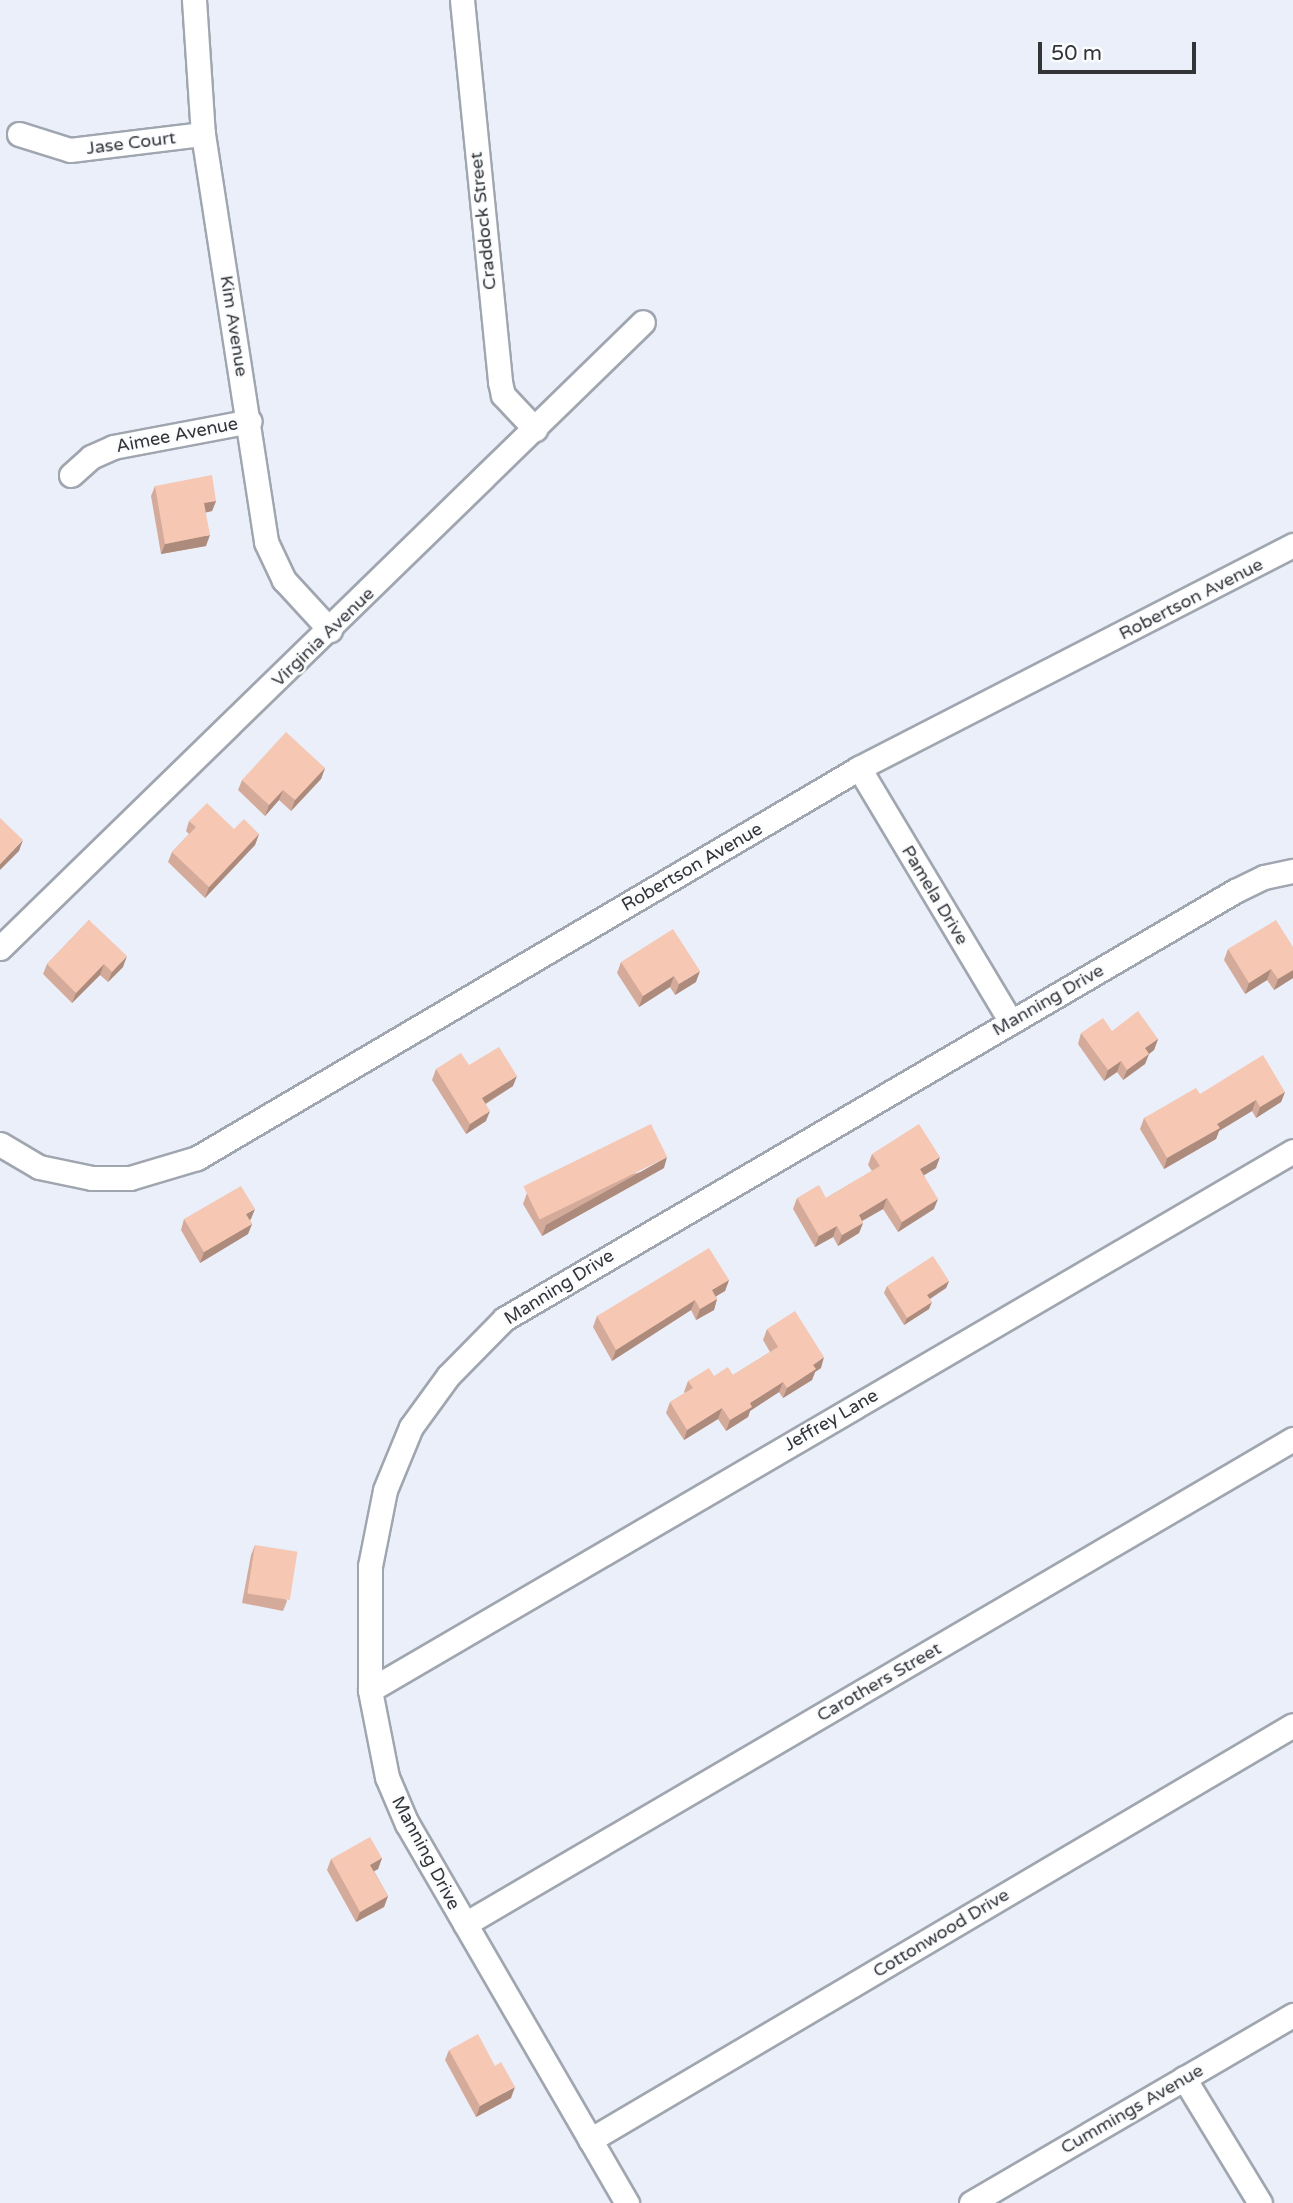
<!DOCTYPE html>
<html>
<head>
<meta charset="utf-8">
<style>
  body { margin:0 }
  #map { position:relative; width:1293px; height:2203px; overflow:hidden; background:#eaeffa; font-family:"Varela Round",sans-serif }
  div>[style] { position:absolute }
  [style*='--x'] { left:calc(var(--x)*1px); top:calc(var(--y)*1px); width:calc(var(--w)*1px); rotate:calc(var(--a)*1deg) }
  .roads { filter:drop-shadow(2px 0 #a0a6af) drop-shadow(-2px 0 #a0a6af) drop-shadow(0 2px #a0a6af) drop-shadow(0 -2px #a0a6af) }
  .minor>* { height:23px; margin:-11.5px; padding:0 11.5px; transform-origin:11.5px; border-radius:11.5px; background:#fff }
  .wall>* { inset:0; background:#d4ab9a }
  .shaded-wall>* { inset:0; background:#ac8b7d }
  .building>* { inset:0; background:#f6c7b3; transform-origin:0 0 }
  span { translate:-50% -50%; white-space:nowrap; text-align:center; line-height:1.15; -webkit-text-stroke:5px #fbfcfe; paint-order:stroke }
  .street-label { font-size:18px; color:#323438 }
  .scale { position:absolute; left:1038px; top:42px; width:158px; height:32px; box-sizing:border-box; border:4px solid #323438; border-top:0; padding-left:9px; font-size:21px; line-height:24px; white-space:nowrap; color:#323438; -webkit-text-stroke:5px #fbfcfe; paint-order:stroke }
</style>
</head>
<body>
<div id="map">
  <div class="roads">
    <div class="minor">
      <i style="--x:194;--y:0;--w:134;--a:86.2"></i>
      <i style="--x:203;--y:134;--w:413;--a:81.2"></i>
      <i style="--x:266;--y:542;--w:42;--a:64.7"></i>
      <i style="--x:284;--y:580;--w:68;--a:47.4"></i>
      <i style="--x:462;--y:0;--w:384;--a:84.3"></i>
      <i style="--x:500;--y:382;--w:13;--a:77"></i>
      <i style="--x:503;--y:395;--w:47;--a:46.7"></i>
      <i style="--x:19;--y:134;--w:53;--a:17.4"></i>
      <i style="--x:70;--y:150;--w:134;--a:-6.9"></i>
      <i style="--x:71;--y:475;--w:27;--a:-42"></i>
      <i style="--x:91;--y:457;--w:24;--a:-24"></i>
      <i style="--x:113;--y:447;--w:139;--a:-10.7"></i>
      <i style="--x:859;--y:768;--w:296;--a:59.1"></i>
      <i style="--x:0;--y:948;--w:897;--a:-44.23"></i>
      <i style="--x:0;--y:1144;--w:45;--a:30.5"></i>
      <i style="--x:39;--y:1167;--w:54;--a:11.7"></i>
      <i style="--x:92;--y:1178;--w:38;--a:0"></i>
      <i style="--x:130;--y:1178;--w:70;--a:-16.6"></i>
      <i style="--x:197;--y:1158;--w:768;--a:-30.5"></i>
      <i style="--x:859;--y:768;--w:488;--a:-27.2"></i>
      <i style="--x:370;--y:1690;--w:1069;--a:-30.28"></i>
      <i style="--x:465;--y:1924;--w:960;--a:-30.36"></i>
      <i style="--x:1184;--y:2078;--w:146;--a:58.7"></i>
      <i style="--x:590;--y:2140;--w:816;--a:-30.55"></i>
      <i style="--x:627;--y:2203;--w:438;--a:-120.1"></i>
      <i style="--x:407;--y:1824;--w:51;--a:-113.1"></i>
      <i style="--x:387;--y:1777;--w:89;--a:-101.1"></i>
      <i style="--x:370;--y:1690;--w:124;--a:-90"></i>
      <i style="--x:370;--y:1566;--w:77;--a:-78.8"></i>
      <i style="--x:385;--y:1490;--w:68;--a:-67.6"></i>
      <i style="--x:411;--y:1427;--w:63;--a:-54"></i>
      <i style="--x:448;--y:1376;--w:80;--a:-45.5"></i>
      <i style="--x:504;--y:1319;--w:847;--a:-30.35"></i>
      <i style="--x:1235;--y:891;--w:32;--a:-26"></i>
      <i style="--x:1264;--y:877;--w:30;--a:-12"></i>
      <i style="--x:971;--y:2203;--w:373;--a:-30.3"></i>
    </div>
  </div>
  <div class="wall">
    <i style="clip-path:polygon(155px 486px,216px 501px,212px 511px,206px 512px,206px 546px,161px 554px,151px 496px)"></i>
    <i style="clip-path:polygon(325px 768px,321px 779px,291px 811px,279px 800px,265px 816px,238px 790px,242px 780px)"></i>
    <i style="clip-path:polygon(189px 821px,259px 834px,255px 845px,205px 898px,168px 862px,172px 852px,189px 834px,186px 831px)"></i>
    <i style="clip-path:polygon(89px 920px,123px 967px,108px 982px,100px 975px,72px 1003px,43px 974px,47px 964px)"></i>
    <i style="clip-path:polygon(1293px 947px,1293px 978px,1274px 990px,1267px 980px,1245px 994px,1224px 960px,1228px 949px)"></i>
    <i style="clip-path:polygon(621px 962px,696px 982px,675px 995px,670px 987px,639px 1007px,617px 973px)"></i>
    <i style="clip-path:polygon(1112px 1031px,1158px 1039px,1154px 1050px,1149px 1054px,1145px 1064px,1123px 1080px,1117px 1072px,1104px 1081px,1078px 1044px,1081px 1033px)"></i>
    <i style="clip-path:polygon(469px 1065px,513px 1086px,486px 1104px,486px 1121px,466px 1134px,432px 1080px,436px 1069px)"></i>
    <i style="clip-path:polygon(1285px 1092px,1281px 1102px,1256px 1118px,1252px 1111px,1219px 1131px,1216px 1139px,1164px 1169px,1140px 1129px,1144px 1118px,1200px 1094px)"></i>
    <i style="clip-path:polygon(872px 1154px,936px 1168px,924px 1175px,934px 1209px,898px 1232px,883px 1209px,862px 1221px,863px 1223px,859px 1233px,838px 1246px,833px 1237px,815px 1247px,793px 1209px,797px 1198px,826px 1198px,872px 1171px,868px 1165px)"></i>
    <i style="clip-path:polygon(664px 1168px,542px 1236px,523px 1204px,527px 1193px)"></i>
    <i style="clip-path:polygon(184px 1219px,251px 1219px,250px 1220px,252px 1224px,248px 1234px,200px 1263px,181px 1230px)"></i>
    <i style="clip-path:polygon(729px 1280px,725px 1291px,716px 1296px,717px 1299px,714px 1310px,696px 1320px,691px 1310px,612px 1361px,593px 1327px,597px 1316px)"></i>
    <i style="clip-path:polygon(949px 1281px,946px 1288px,930px 1299px,929px 1309px,904px 1325px,884px 1293px,887px 1286px)"></i>
    <i style="clip-path:polygon(767px 1329px,821px 1368px,815px 1372px,812px 1380px,783px 1398px,779px 1392px,750px 1411px,748px 1417px,726px 1431px,718px 1419px,684px 1440px,666px 1413px,670px 1402px,685px 1393px,684px 1392px,688px 1381px,714px 1376px,733px 1375px,770px 1352px,763px 1340px)"></i>
    <i style="clip-path:polygon(255px 1545px,287px 1601px,283px 1611px,242px 1603px,251px 1555px)"></i>
    <i style="clip-path:polygon(382px 1858px,378px 1869px,374px 1871px,388px 1896px,384px 1907px,356px 1922px,327px 1870px,331px 1859px)"></i>
    <i style="clip-path:polygon(449px 2050px,511px 2098px,476px 2117px,445px 2060px)"></i>
  </div>
  <div class="shaded-wall">
    <i style="clip-path:polygon(216px 501px,212px 511px,200px 514px,204px 503px)"></i>
    <i style="clip-path:polygon(210px 535px,206px 546px,161px 554px,165px 544px)"></i>
    <i style="clip-path:polygon(325px 768px,321px 779px,291px 811px,295px 800px)"></i>
    <i style="clip-path:polygon(283px 790px,279px 800px,265px 816px,269px 805px)"></i>
    <i style="clip-path:polygon(259px 834px,255px 845px,205px 898px,209px 887px)"></i>
    <i style="clip-path:polygon(23px 840px,19px 851px,0 870px,0 864px)"></i>
    <i style="clip-path:polygon(127px 956px,123px 967px,108px 982px,112px 972px)"></i>
    <i style="clip-path:polygon(104px 964px,100px 975px,72px 1003px,76px 993px)"></i>
    <i style="clip-path:polygon(1271px 969px,1267px 980px,1245px 994px,1249px 983px)"></i>
    <i style="clip-path:polygon(1293px 970px,1293px 978px,1274px 990px,1278px 979px)"></i>
    <i style="clip-path:polygon(700px 971px,696px 982px,675px 995px,679px 984px)"></i>
    <i style="clip-path:polygon(674px 976px,670px 987px,639px 1007px,643px 996px)"></i>
    <i style="clip-path:polygon(1158px 1039px,1154px 1050px,1149px 1054px,1145px 1064px,1123px 1080px,1127px 1070px,1145px 1048px)"></i>
    <i style="clip-path:polygon(1121px 1061px,1117px 1072px,1104px 1081px,1108px 1070px)"></i>
    <i style="clip-path:polygon(517px 1076px,513px 1086px,478px 1108px,482px 1098px)"></i>
    <i style="clip-path:polygon(1285px 1092px,1281px 1102px,1256px 1118px,1260px 1107px)"></i>
    <i style="clip-path:polygon(1256px 1100px,1252px 1111px,1219px 1131px,1216px 1139px,1164px 1169px,1167px 1158px,1217px 1124px)"></i>
    <i style="clip-path:polygon(490px 1111px,486px 1121px,466px 1134px,470px 1124px)"></i>
    <i style="clip-path:polygon(667px 1157px,664px 1168px,542px 1236px,546px 1225px)"></i>
    <i style="clip-path:polygon(940px 1157px,936px 1168px,916px 1180px,920px 1169px)"></i>
    <i style="clip-path:polygon(887px 1198px,883px 1209px,855px 1225px,859px 1215px)"></i>
    <i style="clip-path:polygon(938px 1199px,934px 1209px,898px 1232px,902px 1222px)"></i>
    <i style="clip-path:polygon(255px 1209px,251px 1219px,242px 1224px,246px 1214px)"></i>
    <i style="clip-path:polygon(863px 1223px,859px 1233px,838px 1246px,842px 1235px)"></i>
    <i style="clip-path:polygon(252px 1224px,248px 1234px,200px 1263px,204px 1252px)"></i>
    <i style="clip-path:polygon(837px 1226px,833px 1237px,815px 1247px,819px 1236px)"></i>
    <i style="clip-path:polygon(729px 1280px,725px 1291px,708px 1301px,712px 1290px)"></i>
    <i style="clip-path:polygon(949px 1281px,946px 1288px,925px 1302px,927px 1295px)"></i>
    <i style="clip-path:polygon(717px 1299px,714px 1310px,696px 1320px,700px 1309px)"></i>
    <i style="clip-path:polygon(695px 1300px,691px 1310px,612px 1361px,616px 1350px)"></i>
    <i style="clip-path:polygon(932px 1302px,929px 1309px,904px 1325px,907px 1318px)"></i>
    <i style="clip-path:polygon(824px 1357px,821px 1368px,815px 1372px,812px 1380px,783px 1398px,787px 1388px,813px 1365px)"></i>
    <i style="clip-path:polygon(783px 1382px,779px 1392px,750px 1411px,748px 1417px,726px 1431px,730px 1420px,750px 1403px)"></i>
    <i style="clip-path:polygon(722px 1408px,718px 1419px,684px 1440px,687px 1430px)"></i>
    <i style="clip-path:polygon(382px 1858px,378px 1869px,366px 1876px,370px 1865px)"></i>
    <i style="clip-path:polygon(388px 1896px,384px 1907px,356px 1922px,360px 1912px)"></i>
    <i style="clip-path:polygon(515px 2087px,511px 2098px,476px 2117px,480px 2106px)"></i>
  </div>
  <div class="building">
    <i style="clip-path:polygon(212px 475px,216px 501px,204px 503px,210px 535px,165px 544px,155px 486px)"></i>
    <i style="clip-path:polygon(286px 732px,325px 768px,295px 800px,283px 790px,269px 805px,242px 780px)"></i>
    <i style="clip-path:polygon(207px 803px,234px 829px,244px 819px,259px 834px,209px 887px,172px 852px,196px 827px,189px 821px)"></i>
    <i style="clip-path:polygon(0 818px,23px 840px,0 864px)"></i>
    <i style="clip-path:polygon(89px 920px,127px 956px,112px 972px,104px 964px,76px 993px,47px 964px)"></i>
    <i style="clip-path:polygon(1276px 920px,1293px 947px,1293px 970px,1278px 979px,1271px 969px,1249px 983px,1228px 949px)"></i>
    <i style="clip-path:polygon(673px 929px,700px 971px,679px 984px,674px 976px,643px 996px,621px 962px)"></i>
    <i style="clip-path:polygon(1138px 1011px,1158px 1039px,1145px 1048px,1149px 1054px,1127px 1070px,1121px 1061px,1108px 1070px,1081px 1033px,1103px 1018px,1112px 1031px)"></i>
    <i style="clip-path:polygon(499px 1047px,517px 1076px,482px 1098px,490px 1111px,470px 1124px,436px 1069px,461px 1053px,469px 1065px)"></i>
    <i style="clip-path:polygon(1263px 1055px,1285px 1092px,1260px 1107px,1256px 1100px,1217px 1124px,1220px 1128px,1167px 1158px,1144px 1118px,1196px 1088px,1200px 1094px)"></i>
    <i style="left:651px;top:1124px;width:37px;height:142px;rotate:64deg"></i>
    <i style="clip-path:polygon(919px 1124px,940px 1157px,920px 1169px,938px 1199px,902px 1222px,887px 1198px,859px 1215px,863px 1223px,842px 1235px,837px 1226px,819px 1236px,797px 1198px,819px 1185px,826px 1198px,880px 1166px,872px 1154px)"></i>
    <i style="clip-path:polygon(241px 1186px,255px 1209px,246px 1214px,252px 1224px,204px 1252px,184px 1219px)"></i>
    <i style="clip-path:polygon(709px 1248px,729px 1280px,712px 1290px,717px 1299px,700px 1309px,695px 1300px,616px 1350px,597px 1316px)"></i>
    <i style="clip-path:polygon(933px 1256px,949px 1281px,927px 1295px,932px 1302px,907px 1318px,887px 1286px)"></i>
    <i style="clip-path:polygon(795px 1311px,824px 1357px,813px 1365px,816px 1369px,787px 1388px,783px 1382px,750px 1403px,752px 1407px,730px 1420px,722px 1408px,687px 1430px,670px 1402px,693px 1388px,688px 1381px,709px 1368px,714px 1376px,728px 1367px,733px 1375px,778px 1347px,767px 1329px)"></i>
    <i style="left:255px;top:1545px;width:43px;height:49px;rotate:9deg"></i>
    <i style="clip-path:polygon(370px 1837px,382px 1858px,370px 1865px,388px 1896px,360px 1912px,331px 1859px)"></i>
    <i style="clip-path:polygon(478px 2034px,495px 2066px,501px 2062px,515px 2087px,480px 2106px,449px 2050px)"></i>
  </div>
  <div class="street-label">
    <span style="left:131px;top:143px;rotate:-7deg">Jase Court</span>
    <span style="left:483px;top:221px;rotate:-96deg">Craddock Street</span>
    <span style="left:234px;top:326px;rotate:81deg">Kim Avenue</span>
    <span style="left:177px;top:435px;rotate:-11deg">Aimee Avenue</span>
    <span style="left:1191px;top:599px;rotate:-27deg">Robertson Avenue</span>
    <span style="left:323px;top:637px;rotate:-44deg">Virginia Avenue</span>
    <span style="left:692px;top:867px;rotate:-30deg">Robertson Avenue</span>
    <span style="left:935px;top:895px;rotate:59deg">Pamela Drive</span>
    <span style="left:1048px;top:1000px;rotate:-30deg">Manning Drive</span>
    <span style="left:559px;top:1287px;rotate:-32deg">Manning Drive</span>
    <span style="left:831px;top:1420px;rotate:-30deg">Jeffrey Lane</span>
    <span style="left:879px;top:1682px;rotate:-30deg">Carothers Street</span>
    <span style="left:426px;top:1853px;rotate:62deg">Manning Drive</span>
    <span style="left:941px;top:1933px;rotate:-31deg">Cottonwood Drive</span>
    <span style="left:1132px;top:2109px;rotate:-30deg">Cummings Avenue</span>
  </div>
  <div class="scale">50 m</div>
</div>
</body>
</html>
